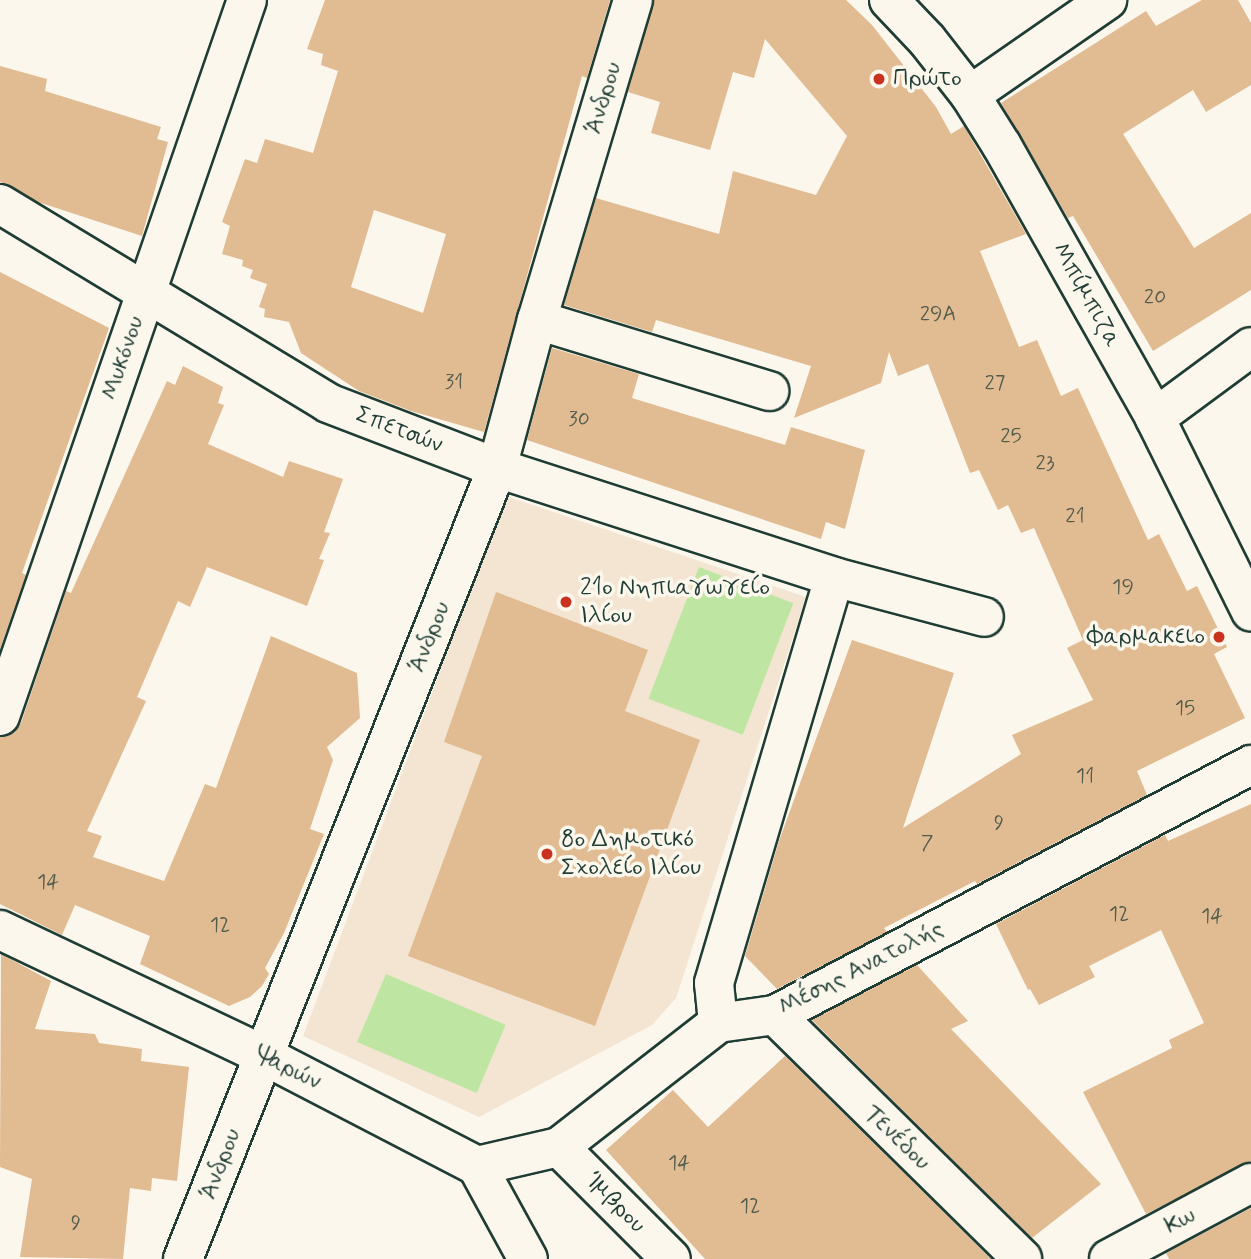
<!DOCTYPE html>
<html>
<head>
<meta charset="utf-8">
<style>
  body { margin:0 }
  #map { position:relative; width:1251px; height:1259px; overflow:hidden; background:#fbf7ec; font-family:Mynerve,sans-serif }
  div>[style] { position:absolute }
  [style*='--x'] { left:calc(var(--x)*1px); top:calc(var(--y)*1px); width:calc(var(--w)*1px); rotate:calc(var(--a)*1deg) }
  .built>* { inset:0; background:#f3e5d1 }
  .green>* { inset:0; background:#bee6a2; transform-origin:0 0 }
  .building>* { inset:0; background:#e1bb92 }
  .roads { filter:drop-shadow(2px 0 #1f3d34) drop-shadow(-2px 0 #1f3d34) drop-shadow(0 2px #1f3d34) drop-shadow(0 -2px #1f3d34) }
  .minor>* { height:38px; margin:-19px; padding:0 19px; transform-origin:19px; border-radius:19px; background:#fbf7ec }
  .tertiary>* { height:38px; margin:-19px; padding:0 19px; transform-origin:19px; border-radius:19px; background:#fbf7ec }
  .dots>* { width:19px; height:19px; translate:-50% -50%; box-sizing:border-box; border:4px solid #fbf7ec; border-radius:50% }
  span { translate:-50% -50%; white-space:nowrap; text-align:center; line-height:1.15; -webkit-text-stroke:7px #fbf7ec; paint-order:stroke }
  .number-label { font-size:21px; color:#505c4c }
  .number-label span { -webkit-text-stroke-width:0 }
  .poi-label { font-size:24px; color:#1f3d34 }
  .left { translate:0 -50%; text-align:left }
  .right { translate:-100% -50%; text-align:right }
  .street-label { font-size:24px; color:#1f3d34 }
</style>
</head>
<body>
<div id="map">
  <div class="built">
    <i style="clip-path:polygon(506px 496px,806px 597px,676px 998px,652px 1025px,479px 1117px,303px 1036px)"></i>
  </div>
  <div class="green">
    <i style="left:699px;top:567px;width:101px;height:141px;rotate:21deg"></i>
    <i style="left:386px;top:974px;width:130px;height:74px;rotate:23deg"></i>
  </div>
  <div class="building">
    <i style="clip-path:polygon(evenodd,325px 0,610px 0,587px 78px,582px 76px,484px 432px,411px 411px,359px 391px,301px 353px,289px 322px,264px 317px,265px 309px,259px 307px,267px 284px,250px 278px,253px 270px,242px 266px,243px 260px,222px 254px,230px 226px,222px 222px,245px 159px,257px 163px,265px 139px,313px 153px,338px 71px,321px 65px,323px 54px,307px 49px,325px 0,374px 210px,446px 234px,423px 313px,351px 287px,374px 210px)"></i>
    <i style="clip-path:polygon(654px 0,846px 0,872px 25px,936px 107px,951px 134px,964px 126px,1026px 234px,980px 251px,1019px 347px,1037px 340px,1061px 396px,1078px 388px,1148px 540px,1159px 534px,1187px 591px,1197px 586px,1227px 647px,1214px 654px,1245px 718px,1137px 771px,1147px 795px,977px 884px,975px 881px,884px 928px,887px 932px,777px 989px,745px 956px,779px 841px,852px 640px,954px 673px,903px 828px,1021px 754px,1012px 735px,1093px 700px,1067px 648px,1083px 640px,1034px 528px,1021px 533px,1008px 505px,998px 510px,979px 470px,970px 473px,928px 364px,898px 376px,889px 352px,881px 383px,794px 418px,811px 366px,656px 320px,652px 332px,564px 305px,596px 198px,719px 234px,733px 171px,816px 195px,847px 136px,765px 39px,754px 78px,733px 72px,710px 150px,651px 133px,660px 102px,628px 92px)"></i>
    <i style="clip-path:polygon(1202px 0,1238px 0,1251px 23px,1251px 85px,1206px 112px,1193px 90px,1123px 134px,1194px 248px,1251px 213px,1251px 290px,1153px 351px,1073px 216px,1068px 218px,1001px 103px,1146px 11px,1156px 26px)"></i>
    <i style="clip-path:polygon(0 66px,47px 79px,45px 91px,161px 127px,157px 139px,168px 142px,142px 236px,38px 202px,0 182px)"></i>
    <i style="clip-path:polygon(0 272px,109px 328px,22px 573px,26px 575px,0 649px)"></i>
    <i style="clip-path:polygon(552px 348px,639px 374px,632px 398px,785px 445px,791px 427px,865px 450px,845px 529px,826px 522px,821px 539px,527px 440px)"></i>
    <i style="clip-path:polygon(183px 366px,223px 387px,218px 403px,224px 405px,208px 444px,283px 477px,289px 461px,343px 479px,324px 532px,330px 533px,319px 559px,324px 560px,307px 606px,207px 567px,190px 607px,178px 601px,137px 697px,146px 701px,87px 831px,102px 836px,93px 857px,164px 881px,205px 784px,216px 788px,271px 636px,357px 673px,360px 718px,327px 747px,333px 760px,310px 829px,324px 834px,284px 933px,265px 968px,269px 974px,262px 986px,250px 997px,229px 1006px,140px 964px,150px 936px,75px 905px,62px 935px,0 904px,0 737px,14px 733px,21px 723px,66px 591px,71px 593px,167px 381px,175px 385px)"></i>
    <i style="clip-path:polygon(496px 592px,648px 650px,625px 711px,700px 740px,595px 1026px,408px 956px,482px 756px,444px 742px)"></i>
    <i style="clip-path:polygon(1251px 804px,1251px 1161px,1146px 1214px,1083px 1092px,1172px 1048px,1169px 1040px,1204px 1023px,1161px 930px,1089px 966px,1095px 977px,1039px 1005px,1030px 989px,1028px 990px,996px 924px,1165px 835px,1168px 841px)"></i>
    <i style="clip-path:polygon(1px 954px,51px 981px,35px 1029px,95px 1034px,99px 1043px,142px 1049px,141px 1061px,189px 1067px,177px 1181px,152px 1178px,151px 1191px,130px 1188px,123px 1259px,20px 1257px,32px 1179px,0 1167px)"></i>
    <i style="clip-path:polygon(917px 965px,968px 1021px,951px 1029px,1101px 1184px,1032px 1238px,812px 1020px)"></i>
    <i style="clip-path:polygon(785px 1056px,991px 1259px,705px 1259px,606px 1150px,673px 1090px,708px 1127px)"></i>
    <i style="clip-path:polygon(1251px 1208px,1251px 1259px,1169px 1259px,1166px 1253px)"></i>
  </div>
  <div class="roads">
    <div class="minor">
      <i style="--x:970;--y:95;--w:167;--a:-34.7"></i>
      <i style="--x:0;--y:204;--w:384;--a:31.2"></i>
      <i style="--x:328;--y:403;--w:181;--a:21"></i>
      <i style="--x:497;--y:468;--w:354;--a:17.9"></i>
      <i style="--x:834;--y:577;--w:155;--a:14.9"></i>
      <i style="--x:537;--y:320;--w:243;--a:17"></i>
      <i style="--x:1155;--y:418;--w:119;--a:-36.5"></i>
      <i style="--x:0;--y:716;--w:757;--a:-70.97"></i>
      <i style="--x:0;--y:930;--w:291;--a:25.4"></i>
      <i style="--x:263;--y:1055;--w:241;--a:27.4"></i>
      <i style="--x:477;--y:1166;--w:106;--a:61.3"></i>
      <i style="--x:775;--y:1015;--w:347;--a:44.6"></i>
      <i style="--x:718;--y:1023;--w:40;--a:-95.7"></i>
      <i style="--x:714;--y:983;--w:423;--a:-73.5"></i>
      <i style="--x:559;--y:1147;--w:158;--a:45"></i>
      <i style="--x:477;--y:1166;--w:84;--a:-13"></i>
      <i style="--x:559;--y:1147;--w:202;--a:-37.9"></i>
      <i style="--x:718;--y:1023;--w:58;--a:-8"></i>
      <i style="--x:775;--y:1015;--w:538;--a:-27.71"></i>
      <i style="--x:183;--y:1259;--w:851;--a:-68.35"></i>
      <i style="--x:497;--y:468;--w:153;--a:-74.9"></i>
      <i style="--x:537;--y:320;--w:334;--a:-73.3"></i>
      <i style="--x:1109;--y:1259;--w:161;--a:-28.2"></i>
    </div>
    <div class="tertiary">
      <i style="--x:889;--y:0;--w:55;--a:46.5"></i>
      <i style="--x:927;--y:40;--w:70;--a:52"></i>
      <i style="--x:970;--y:95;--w:60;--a:57.9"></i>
      <i style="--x:1002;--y:146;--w:312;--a:60.6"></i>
      <i style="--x:1155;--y:418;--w:216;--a:63.6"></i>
    </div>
  </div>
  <div class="dots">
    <i style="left:879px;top:79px;background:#c8321e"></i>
    <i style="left:566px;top:602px;background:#c8321e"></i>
    <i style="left:1219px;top:637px;background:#c8321e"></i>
    <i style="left:547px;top:854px;background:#c8321e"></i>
  </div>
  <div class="number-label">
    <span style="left:1155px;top:297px">20</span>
    <span style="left:938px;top:314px">29Α</span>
    <span style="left:454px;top:382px">31</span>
    <span style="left:995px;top:383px">27</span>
    <span style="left:579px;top:419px">30</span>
    <span style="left:1011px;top:436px">25</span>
    <span style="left:1045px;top:463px">23</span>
    <span style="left:1075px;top:516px">21</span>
    <span style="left:1123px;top:587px">19</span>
    <span style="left:1185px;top:708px">15</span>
    <span style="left:1085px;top:776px">11</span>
    <span style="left:999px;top:823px">9</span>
    <span style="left:927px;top:843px">7</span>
    <span style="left:48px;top:882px">14</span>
    <span style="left:1119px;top:914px">12</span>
    <span style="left:1212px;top:916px">14</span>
    <span style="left:220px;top:925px">12</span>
    <span style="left:679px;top:1163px">14</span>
    <span style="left:750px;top:1206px">12</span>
    <span style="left:76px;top:1223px">9</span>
  </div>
  <div class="poi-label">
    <span class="left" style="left:893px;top:79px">Πρώτο</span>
    <span class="left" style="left:580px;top:602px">21ο Νηπιαγωγείο<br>Ιλίου</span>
    <span class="right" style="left:1205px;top:637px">Φαρμακειο</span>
    <span class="left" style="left:561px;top:854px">8ο Δημοτικό<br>Σχολείο Ιλίου</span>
  </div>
  <div class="street-label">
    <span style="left:604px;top:98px;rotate:-73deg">Άνδρου</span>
    <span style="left:1086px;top:295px;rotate:61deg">Μπίμπιζα</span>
    <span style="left:123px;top:358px;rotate:-71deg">Μυκόνου</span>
    <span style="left:399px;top:430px;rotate:21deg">Σπετσών</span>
    <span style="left:430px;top:637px;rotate:-68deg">Άνδρου</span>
    <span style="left:861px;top:968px;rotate:-27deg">Μέσης Ανατολής</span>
    <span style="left:288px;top:1068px;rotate:27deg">Ψαρών</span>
    <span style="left:897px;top:1138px;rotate:44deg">Τενέδου</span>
    <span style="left:221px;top:1164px;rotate:-69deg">Άνδρου</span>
    <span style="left:615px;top:1203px;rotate:45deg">Ίμβρου</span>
    <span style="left:1180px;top:1221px;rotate:-28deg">Κω</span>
  </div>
</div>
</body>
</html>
